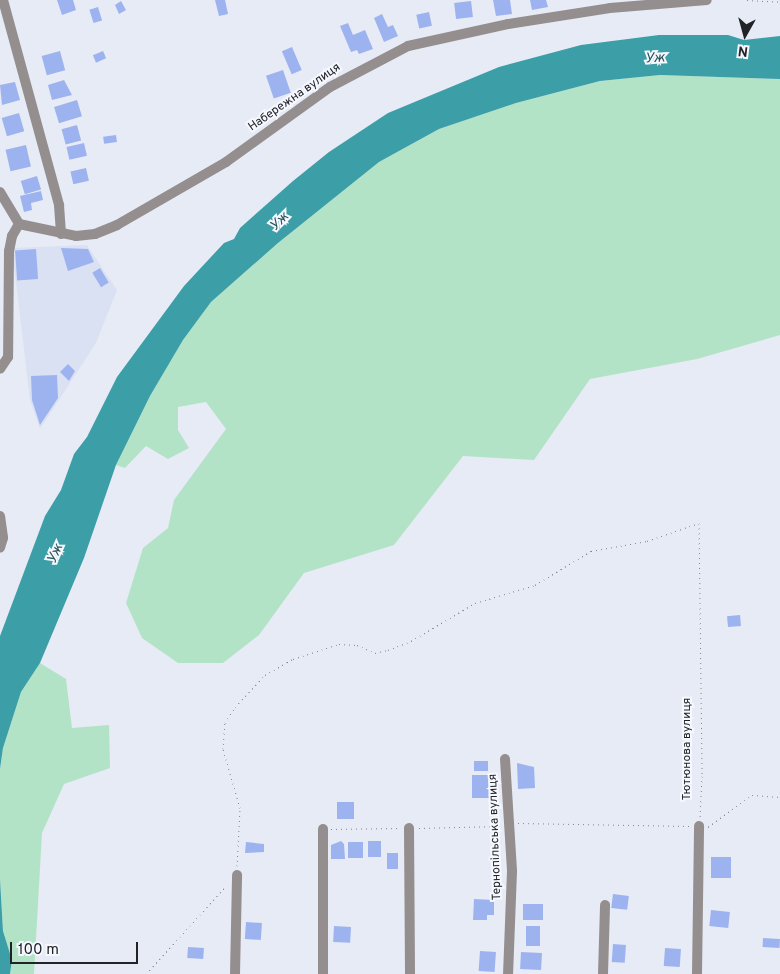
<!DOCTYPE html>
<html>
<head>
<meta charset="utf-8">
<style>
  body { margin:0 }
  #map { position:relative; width:780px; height:974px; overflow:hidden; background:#e7ebf5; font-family:Overpass,sans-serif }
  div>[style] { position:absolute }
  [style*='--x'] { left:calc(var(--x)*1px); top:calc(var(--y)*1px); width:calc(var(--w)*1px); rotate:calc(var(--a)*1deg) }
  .built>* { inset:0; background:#dae1f2 }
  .green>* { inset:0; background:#b3e3c6 }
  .water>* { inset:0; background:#3c9fa7 }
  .building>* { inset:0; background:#9db3f0; transform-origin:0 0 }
  .path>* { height:1px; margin-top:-0.5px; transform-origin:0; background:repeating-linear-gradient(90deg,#82858c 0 1px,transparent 0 5px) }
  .minor>* { height:10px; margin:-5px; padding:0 5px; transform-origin:5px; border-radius:5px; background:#948e8e }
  span { translate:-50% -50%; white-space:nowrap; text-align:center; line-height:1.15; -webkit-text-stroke:4px #f6f8ff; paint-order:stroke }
  .street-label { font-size:12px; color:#222327 }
  .water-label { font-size:14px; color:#285357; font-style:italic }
  .north { position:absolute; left:720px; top:10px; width:50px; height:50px; -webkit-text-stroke:4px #f6f8ff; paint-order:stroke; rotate:187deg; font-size:14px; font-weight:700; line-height:20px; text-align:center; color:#222327 }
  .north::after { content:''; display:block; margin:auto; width:18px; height:22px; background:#222327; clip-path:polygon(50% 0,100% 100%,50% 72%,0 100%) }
  .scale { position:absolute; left:10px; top:942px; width:128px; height:22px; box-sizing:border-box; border:2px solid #222327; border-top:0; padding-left:6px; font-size:15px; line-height:18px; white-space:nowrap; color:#222327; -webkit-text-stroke:4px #f6f8ff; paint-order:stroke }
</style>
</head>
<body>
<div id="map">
  <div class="built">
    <i style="clip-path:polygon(87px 245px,117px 290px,96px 343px,40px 429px,30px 400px,12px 248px)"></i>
  </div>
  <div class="green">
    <i style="clip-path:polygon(660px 75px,780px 79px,780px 335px,697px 359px,590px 379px,534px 460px,463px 456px,394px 545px,304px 573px,259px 635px,223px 663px,178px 663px,142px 638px,126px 603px,143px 548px,168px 528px,174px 500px,226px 429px,206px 402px,178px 407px,178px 430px,189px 448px,168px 459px,146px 446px,125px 468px,116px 465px,150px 396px,183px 340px,211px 302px,278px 243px,379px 162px,439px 129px,516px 103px,600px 81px)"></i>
    <i style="clip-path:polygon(40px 663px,66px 679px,72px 728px,109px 725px,110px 768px,64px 784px,42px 833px,34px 974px,10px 974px,12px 960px,3px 931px,0 879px,0 769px,3px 748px,21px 692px)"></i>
  </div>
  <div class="water">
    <i style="clip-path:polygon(659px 35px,728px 35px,744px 40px,780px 36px,780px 79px,660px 75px,600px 81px,516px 103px,439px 129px,379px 162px,278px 243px,211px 302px,183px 340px,150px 396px,116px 465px,84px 558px,40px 663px,21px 692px,3px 748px,0 769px,0 636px,45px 516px,61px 490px,74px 454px,87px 437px,117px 377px,184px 286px,224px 243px,234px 239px,240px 228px,293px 181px,329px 152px,388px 113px,499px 67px,581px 45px)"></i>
    <i style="clip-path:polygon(0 879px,3px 931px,12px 960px,10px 974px,0 974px)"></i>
  </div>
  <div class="building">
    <i style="clip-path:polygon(57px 0,73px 0,76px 10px,62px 15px)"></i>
    <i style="clip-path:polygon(215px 0,225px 0,228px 14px,219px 16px)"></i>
    <i style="clip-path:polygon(493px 0,510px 0,512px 14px,496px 16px)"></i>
    <i style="clip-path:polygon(530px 0,546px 0,548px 7px,532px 10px)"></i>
    <i style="clip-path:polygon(121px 1px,126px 10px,119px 14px,115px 5px)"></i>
    <i style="left:471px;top:1px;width:16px;height:17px;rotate:83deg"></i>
    <i style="left:98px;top:7px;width:14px;height:9px;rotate:73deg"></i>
    <i style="left:429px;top:12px;width:14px;height:13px;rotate:78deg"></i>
    <i style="clip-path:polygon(382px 14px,388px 27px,393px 25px,398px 36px,384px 42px,374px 18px)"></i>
    <i style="clip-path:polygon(348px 23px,353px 35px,365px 30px,373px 49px,359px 54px,357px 50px,351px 52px,340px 26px)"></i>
    <i style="left:292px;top:47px;width:25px;height:11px;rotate:67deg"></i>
    <i style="left:60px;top:51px;width:20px;height:19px;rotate:75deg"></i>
    <i style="left:103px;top:51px;width:8px;height:11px;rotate:67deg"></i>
    <i style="left:283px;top:70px;width:24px;height:18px;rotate:71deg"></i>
    <i style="clip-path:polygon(64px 80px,72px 95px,52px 100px,48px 85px)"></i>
    <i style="clip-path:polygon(15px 82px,20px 100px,2px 105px,0 85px)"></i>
    <i style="left:77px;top:100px;width:17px;height:24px;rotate:73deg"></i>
    <i style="left:19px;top:113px;width:19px;height:18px;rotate:74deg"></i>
    <i style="left:77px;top:125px;width:16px;height:16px;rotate:75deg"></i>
    <i style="left:116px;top:135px;width:7px;height:13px;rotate:82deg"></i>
    <i style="left:84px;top:143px;width:13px;height:18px;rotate:77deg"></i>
    <i style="left:26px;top:145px;width:22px;height:21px;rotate:77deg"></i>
    <i style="left:86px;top:168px;width:13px;height:16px;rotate:77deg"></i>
    <i style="left:37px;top:176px;width:14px;height:17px;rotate:73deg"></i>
    <i style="clip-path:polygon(41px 191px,43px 200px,31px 203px,32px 210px,24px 212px,20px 196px)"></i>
    <i style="clip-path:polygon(61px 248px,88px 249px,94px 262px,68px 271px)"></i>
    <i style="left:36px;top:249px;width:30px;height:21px;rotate:86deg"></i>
    <i style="left:100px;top:268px;width:17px;height:9px;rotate:59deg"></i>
    <i style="clip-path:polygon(68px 364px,75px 371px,69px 381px,60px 372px)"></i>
    <i style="clip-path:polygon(57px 375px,58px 398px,40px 425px,32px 400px,31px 376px)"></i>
    <i style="left:740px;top:615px;width:11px;height:13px;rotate:85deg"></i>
    <i style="left:474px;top:761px;width:14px;height:10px"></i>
    <i style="clip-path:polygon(517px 763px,534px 767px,535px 788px,518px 789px)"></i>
    <i style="left:472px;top:775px;width:19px;height:23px"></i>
    <i style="left:337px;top:802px;width:17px;height:17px"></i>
    <i style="clip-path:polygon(341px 841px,344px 844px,345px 859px,331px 859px,331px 845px)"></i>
    <i style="left:368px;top:841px;width:13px;height:16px"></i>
    <i style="clip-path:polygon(246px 842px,264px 844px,264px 852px,245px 853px)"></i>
    <i style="left:348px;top:842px;width:15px;height:16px"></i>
    <i style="left:387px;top:853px;width:11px;height:16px"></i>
    <i style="left:711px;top:857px;width:20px;height:21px"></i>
    <i style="left:613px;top:894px;width:16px;height:14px;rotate:7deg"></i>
    <i style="clip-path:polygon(474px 899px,494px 900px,494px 915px,487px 915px,487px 920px,473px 920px)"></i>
    <i style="left:523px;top:904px;width:20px;height:16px"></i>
    <i style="left:711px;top:910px;width:19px;height:16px;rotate:6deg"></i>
    <i style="left:246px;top:922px;width:16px;height:17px;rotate:4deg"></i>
    <i style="left:334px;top:926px;width:17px;height:16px;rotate:3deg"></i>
    <i style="left:526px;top:926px;width:14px;height:20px"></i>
    <i style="left:763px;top:938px;width:17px;height:9px;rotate:3deg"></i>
    <i style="left:613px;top:944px;width:13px;height:18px;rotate:4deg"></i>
    <i style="left:188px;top:947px;width:16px;height:11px;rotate:4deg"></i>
    <i style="left:665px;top:948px;width:16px;height:18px;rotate:4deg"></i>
    <i style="left:480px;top:951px;width:16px;height:20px;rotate:4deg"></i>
    <i style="left:521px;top:952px;width:21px;height:17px;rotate:3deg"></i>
  </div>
  <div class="path">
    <i style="--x:747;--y:0;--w:33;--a:3"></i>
    <i style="--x:518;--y:823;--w:171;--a:1"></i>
    <i style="--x:708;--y:827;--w:54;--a:-36"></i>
    <i style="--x:752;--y:795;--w:28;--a:4"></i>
    <i style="--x:419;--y:828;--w:81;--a:-1.4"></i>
    <i style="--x:331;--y:829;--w:69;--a:-0.8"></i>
    <i style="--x:237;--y:866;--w:58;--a:-87"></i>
    <i style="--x:240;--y:808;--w:61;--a:-106.1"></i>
    <i style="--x:223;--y:749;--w:26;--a:-86"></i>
    <i style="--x:225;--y:723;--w:19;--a:-58"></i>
    <i style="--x:235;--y:707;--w:44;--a:-46.8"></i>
    <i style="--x:265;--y:675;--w:32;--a:-30"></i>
    <i style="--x:293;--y:659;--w:48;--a:-18.1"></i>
    <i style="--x:339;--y:644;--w:18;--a:3"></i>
    <i style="--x:357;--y:645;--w:20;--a:24"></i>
    <i style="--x:375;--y:653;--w:13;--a:-13"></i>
    <i style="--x:388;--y:650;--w:25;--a:-21"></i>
    <i style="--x:411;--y:641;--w:74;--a:-30.7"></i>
    <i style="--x:475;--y:603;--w:63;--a:-16.7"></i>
    <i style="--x:535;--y:585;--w:66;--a:-31.3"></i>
    <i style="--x:591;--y:551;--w:57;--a:-10.1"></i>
    <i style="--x:647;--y:541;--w:55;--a:-19.1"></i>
    <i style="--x:699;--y:523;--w:253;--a:89.3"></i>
    <i style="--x:702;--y:776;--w:42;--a:92.7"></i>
    <i style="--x:146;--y:974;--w:119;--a:-47.7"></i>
  </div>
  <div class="minor">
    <i style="--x:3;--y:0;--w:213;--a:74.7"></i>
    <i style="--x:59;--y:205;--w:29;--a:86"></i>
    <i style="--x:0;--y:192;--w:37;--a:59"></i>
    <i style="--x:19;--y:224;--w:14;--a:120"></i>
    <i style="--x:12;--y:236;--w:15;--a:101"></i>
    <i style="--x:9;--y:251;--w:106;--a:90.5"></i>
    <i style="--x:8;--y:357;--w:14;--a:124"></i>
    <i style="--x:19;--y:224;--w:58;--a:11.9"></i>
    <i style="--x:76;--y:236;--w:19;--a:-6"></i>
    <i style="--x:95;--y:234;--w:24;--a:-22"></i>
    <i style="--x:117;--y:225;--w:126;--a:-30"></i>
    <i style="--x:226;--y:162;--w:128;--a:-35.8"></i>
    <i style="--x:330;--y:87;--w:88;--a:-27.7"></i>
    <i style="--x:408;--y:46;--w:102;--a:-12.4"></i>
    <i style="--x:508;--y:24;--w:103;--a:-8.9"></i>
    <i style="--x:610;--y:8;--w:97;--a:-4.7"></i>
    <i style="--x:0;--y:516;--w:22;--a:82"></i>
    <i style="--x:3;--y:538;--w:10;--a:107"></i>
    <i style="--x:505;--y:759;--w:112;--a:86.4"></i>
    <i style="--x:512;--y:871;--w:103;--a:92.2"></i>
    <i style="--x:409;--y:828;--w:146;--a:89.6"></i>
    <i style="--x:323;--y:829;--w:145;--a:90"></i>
    <i style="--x:235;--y:974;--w:99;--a:-88.8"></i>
    <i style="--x:603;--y:974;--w:69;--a:-88.3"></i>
    <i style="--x:697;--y:974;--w:148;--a:-89.2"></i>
  </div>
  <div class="street-label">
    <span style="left:295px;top:98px;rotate:-35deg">Набережна вулиця</span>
    <span style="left:688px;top:749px;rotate:-90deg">Тютюнова вулиця</span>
    <span style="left:496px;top:837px;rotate:-92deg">Тернопільська вулиця</span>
  </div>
  <div class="water-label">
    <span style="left:655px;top:59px;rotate:-3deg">Уж</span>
    <span style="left:280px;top:222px;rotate:-45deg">Уж</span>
    <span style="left:56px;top:554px;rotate:-66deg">Уж</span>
  </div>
  <div class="north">N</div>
  <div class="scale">100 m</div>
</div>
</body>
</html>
